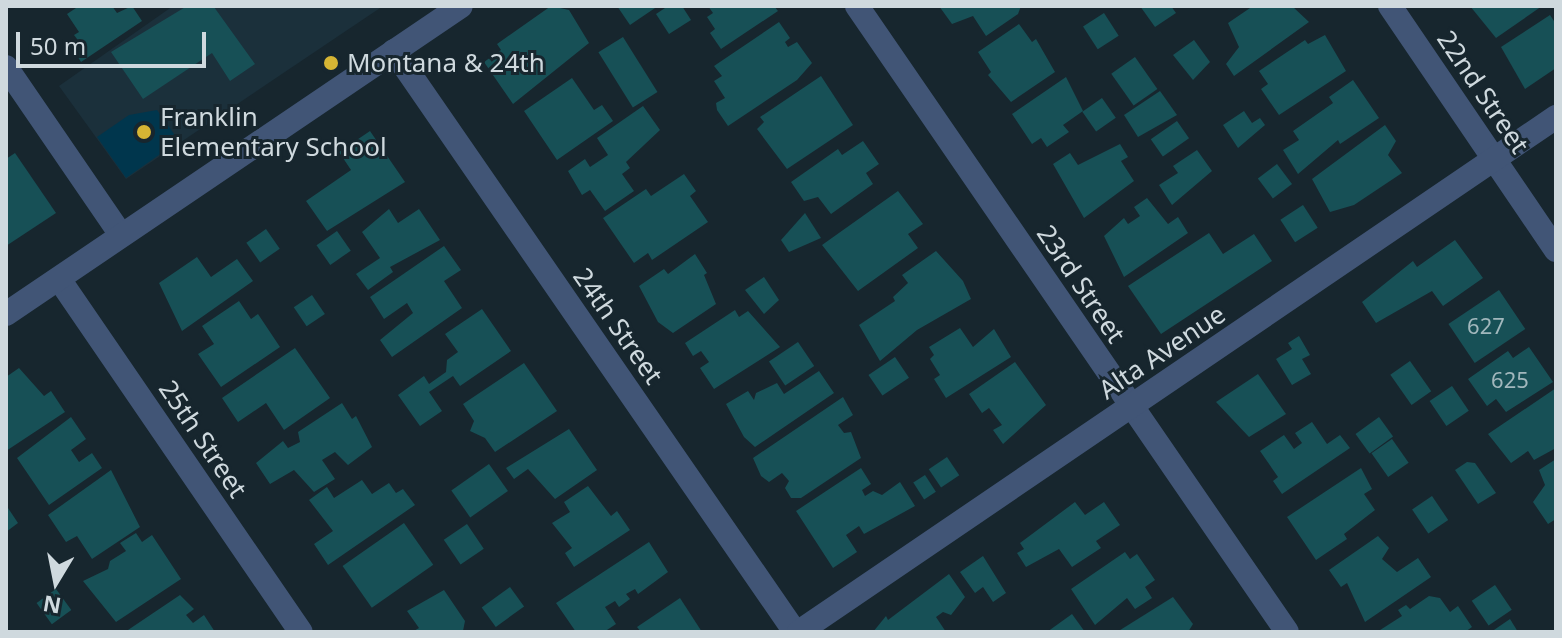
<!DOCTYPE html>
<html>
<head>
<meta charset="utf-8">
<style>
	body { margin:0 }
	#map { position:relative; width:1562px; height:638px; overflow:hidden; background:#17262e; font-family:"Noto Sans",sans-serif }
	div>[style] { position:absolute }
	.built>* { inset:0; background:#1b303b }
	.green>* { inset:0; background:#00364d }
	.building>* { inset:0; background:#175056; transform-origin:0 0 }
	.minor>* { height:24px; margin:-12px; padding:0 12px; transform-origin:12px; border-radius:12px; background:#415576 }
	.dots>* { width:22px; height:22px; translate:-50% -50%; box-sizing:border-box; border:4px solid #17262e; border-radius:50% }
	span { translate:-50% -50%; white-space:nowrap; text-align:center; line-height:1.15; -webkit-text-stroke:6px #17262e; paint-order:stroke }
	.number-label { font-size:22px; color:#a1b7bc }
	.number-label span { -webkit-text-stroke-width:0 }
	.poi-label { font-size:26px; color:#cfd9de }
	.left { translate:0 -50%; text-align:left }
	.street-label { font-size:26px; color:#cfd9de }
	.frame { position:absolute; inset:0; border:8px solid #cfd9de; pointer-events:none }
	.north { position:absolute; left:16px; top:542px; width:80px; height:80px; -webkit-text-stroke:6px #17262e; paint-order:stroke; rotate:190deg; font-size:22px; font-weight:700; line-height:32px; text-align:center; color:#cfd9de }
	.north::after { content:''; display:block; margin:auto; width:28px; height:36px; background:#cfd9de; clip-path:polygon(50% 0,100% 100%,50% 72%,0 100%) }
	.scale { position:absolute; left:16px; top:32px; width:190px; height:36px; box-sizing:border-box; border:4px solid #cfd9de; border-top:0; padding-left:10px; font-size:24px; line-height:28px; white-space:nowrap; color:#cfd9de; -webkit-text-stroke:6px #17262e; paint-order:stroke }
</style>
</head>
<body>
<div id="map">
	<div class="built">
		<div style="clip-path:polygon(173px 6px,383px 6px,126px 179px,59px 86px)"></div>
	</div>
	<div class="green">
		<div style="clip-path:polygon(157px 110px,179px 141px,126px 178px,97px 137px,129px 115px)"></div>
	</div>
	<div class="building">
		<div style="clip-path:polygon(79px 6px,112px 6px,117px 13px,132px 6px,142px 21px,81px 62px,72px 48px,80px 43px,74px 35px,79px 32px,67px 14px)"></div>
		<div style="clip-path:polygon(187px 6px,214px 7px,255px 64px,230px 81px,212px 53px,143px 99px,111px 52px)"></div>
		<div style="clip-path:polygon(551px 6px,569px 10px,589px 43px,513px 104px,484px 62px,501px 50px,497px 44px)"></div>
		<div style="clip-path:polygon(617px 6px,658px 6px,630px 25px)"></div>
		<div style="clip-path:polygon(668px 6px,682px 6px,691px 20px,669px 34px,656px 14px)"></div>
		<div style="clip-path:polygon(708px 6px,774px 6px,778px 11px,721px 49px,710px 33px,715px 29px,707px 17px,713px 13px)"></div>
		<div style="clip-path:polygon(939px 6px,1021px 6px,1018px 14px,986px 36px,973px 16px,952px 24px)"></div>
		<div style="clip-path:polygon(1140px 6px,1171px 6px,1176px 13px,1155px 27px)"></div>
		<div style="clip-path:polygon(1253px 6px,1292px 6px,1309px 22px,1234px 76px,1226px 64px,1239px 47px,1228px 23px)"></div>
		<div style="clip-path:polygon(1470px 6px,1542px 6px,1496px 38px)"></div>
		<div style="left:1104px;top:13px;width:27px;height:25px;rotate:57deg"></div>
		<div style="clip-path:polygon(1550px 15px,1556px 24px,1556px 68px,1525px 89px,1501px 47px)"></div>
		<div style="clip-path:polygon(779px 22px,790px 38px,785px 42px,788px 47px,797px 42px,812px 63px,797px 80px,728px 126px,717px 110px,716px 103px,725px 98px,714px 81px,722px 76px,714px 66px)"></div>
		<div style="clip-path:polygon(1019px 24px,1032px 42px,1036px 39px,1055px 72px,1011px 102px,988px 75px,991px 72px,978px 52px)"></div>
		<div style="clip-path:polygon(1325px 35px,1346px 71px,1279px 115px,1261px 89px,1268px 84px,1259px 71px,1305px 40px,1308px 44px)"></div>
		<div style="left:623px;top:37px;width:65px;height:29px;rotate:58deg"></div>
		<div style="clip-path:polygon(1194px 40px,1210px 62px,1193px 80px,1173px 55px)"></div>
		<div style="left:1135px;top:57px;width:39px;height:29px;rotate:55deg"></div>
		<div style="clip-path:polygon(821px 76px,853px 125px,787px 169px,757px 129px,764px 122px,760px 117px)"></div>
		<div style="clip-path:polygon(1066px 77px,1083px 111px,1063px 125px,1069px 132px,1047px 147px,1041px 138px,1032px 144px,1012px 114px)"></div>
		<div style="clip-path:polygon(572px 78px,594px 110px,602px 105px,613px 121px,557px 160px,524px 111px)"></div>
		<div style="clip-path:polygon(1353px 80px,1379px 118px,1340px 144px,1338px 140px,1298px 174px,1283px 150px,1299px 140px,1293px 131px,1333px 103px,1329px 97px)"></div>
		<div style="clip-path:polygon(1160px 91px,1177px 115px,1138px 137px,1124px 115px)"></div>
		<div style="left:1102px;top:98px;width:24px;height:24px;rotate:55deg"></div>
		<div style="clip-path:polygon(643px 106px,660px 130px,626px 162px,630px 168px,622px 174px,634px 191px,605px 211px,590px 190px,582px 195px,568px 171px,585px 159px,590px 167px,608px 155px,597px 138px)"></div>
		<div style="clip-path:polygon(1244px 111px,1252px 123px,1260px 118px,1265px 125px,1238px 148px,1223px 125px)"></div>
		<div style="left:1177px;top:121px;width:21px;height:32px;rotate:55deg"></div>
		<div style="clip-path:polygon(1385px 125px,1396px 141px,1388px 155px,1402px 173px,1354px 205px,1330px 212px,1312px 179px)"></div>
		<div style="clip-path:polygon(370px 131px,405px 182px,327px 231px,306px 201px,351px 170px,339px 152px)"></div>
		<div style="clip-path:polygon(863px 141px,879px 164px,866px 173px,873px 184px,831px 214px,818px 197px,804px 201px,791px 182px,838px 149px,842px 155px)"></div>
		<div style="clip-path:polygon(1120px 144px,1128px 157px,1121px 161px,1134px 181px,1084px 218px,1053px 164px,1070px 153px,1078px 165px)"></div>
		<div style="clip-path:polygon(1197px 150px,1212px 171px,1172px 205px,1159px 185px,1178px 173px,1173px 166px)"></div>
		<div style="clip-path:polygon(15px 153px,56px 213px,6px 246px,6px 159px)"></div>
		<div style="left:1277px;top:164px;width:25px;height:24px;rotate:53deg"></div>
		<div style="clip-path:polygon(684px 174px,696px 191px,690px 196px,708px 222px,652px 260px,648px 253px,634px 263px,603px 218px,646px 189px,651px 196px)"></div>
		<div style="clip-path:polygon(898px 191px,923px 224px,908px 234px,918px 248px,858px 291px,822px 245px)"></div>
		<div style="clip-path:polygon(1147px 198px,1168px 224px,1178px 217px,1188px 233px,1124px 277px,1104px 236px,1124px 218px,1128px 224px,1140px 216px,1134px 207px)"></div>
		<div style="left:1303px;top:205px;width:27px;height:27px;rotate:57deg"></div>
		<div style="clip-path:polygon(389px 209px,398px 223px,419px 209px,440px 240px,390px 267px,393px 272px,368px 290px,356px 274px,380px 258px,362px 232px)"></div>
		<div style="clip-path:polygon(805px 213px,821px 238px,789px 252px,781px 240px)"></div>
		<div style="left:266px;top:229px;width:24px;height:24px;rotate:55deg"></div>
		<div style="left:337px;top:231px;width:24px;height:25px;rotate:55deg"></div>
		<div style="clip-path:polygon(1209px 233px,1223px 254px,1254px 234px,1272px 261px,1161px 334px,1128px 286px)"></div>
		<div style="clip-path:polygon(1455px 240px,1483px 278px,1443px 306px,1432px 291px,1376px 323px,1362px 302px,1413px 261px,1417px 267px)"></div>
		<div style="clip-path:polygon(444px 246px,461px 270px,444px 281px,462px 308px,392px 357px,380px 340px,413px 313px,407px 303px,384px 319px,370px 297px)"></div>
		<div style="clip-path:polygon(936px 251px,963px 281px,971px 299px,917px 330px,880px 361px,859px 325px,895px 301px,893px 297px,908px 283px,902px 275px)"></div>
		<div style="clip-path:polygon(695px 254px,707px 273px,704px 275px,716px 304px,673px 333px,658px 322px,639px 286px,664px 269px,668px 274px)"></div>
		<div style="clip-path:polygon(197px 257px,211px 277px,237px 259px,253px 281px,182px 331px,159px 283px)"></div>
		<div style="clip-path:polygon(764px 277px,779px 300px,764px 314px,745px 290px)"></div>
		<div style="left:1499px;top:290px;width:47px;height:61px;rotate:56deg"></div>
		<div style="left:312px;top:295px;width:23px;height:22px;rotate:56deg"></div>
		<div style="clip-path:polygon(239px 301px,251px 319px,258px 314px,280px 347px,221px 387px,198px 354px,214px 344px,202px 326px)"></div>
		<div style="clip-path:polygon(482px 309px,511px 351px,460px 386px,453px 376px,429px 392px,442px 411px,420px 426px,398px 395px,424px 376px,429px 384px,446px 372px,447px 360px,458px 352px,445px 334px)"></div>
		<div style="clip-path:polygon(735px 310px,739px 317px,748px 311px,780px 347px,714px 389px,700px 368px,709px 362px,701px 351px,693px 356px,685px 343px)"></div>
		<div style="clip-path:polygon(960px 328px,973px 347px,994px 329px,1011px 357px,946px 398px,934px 379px,940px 375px,930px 359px,934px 355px,929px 347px)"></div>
		<div style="clip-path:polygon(1299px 336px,1310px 355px,1302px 359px,1311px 374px,1292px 385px,1276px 359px,1292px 349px,1288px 343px)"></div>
		<div style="left:798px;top:342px;width:29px;height:35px;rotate:56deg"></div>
		<div style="clip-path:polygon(1529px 347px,1553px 382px,1506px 412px,1496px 399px,1487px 406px,1468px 379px,1508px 351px,1513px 358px)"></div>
		<div style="clip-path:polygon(295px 348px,330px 398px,284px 430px,266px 403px,238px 422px,222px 398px)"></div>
		<div style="left:895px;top:357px;width:25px;height:32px;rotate:56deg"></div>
		<div style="left:1410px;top:361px;width:37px;height:24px;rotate:55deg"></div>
		<div style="clip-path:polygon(1015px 362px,1046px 405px,1003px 444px,993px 430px,1002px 425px,989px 408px,982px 413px,969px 394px)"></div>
		<div style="clip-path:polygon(524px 363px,557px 411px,495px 452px,485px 438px,470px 431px,474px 421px,463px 404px)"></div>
		<div style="clip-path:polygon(19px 368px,44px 396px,51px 391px,65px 412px,6px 451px,6px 377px)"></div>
		<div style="clip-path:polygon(819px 371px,834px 393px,755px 447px,744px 437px,726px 404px,748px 391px,754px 400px,756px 393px,777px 383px,784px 394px)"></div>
		<div style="clip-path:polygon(1258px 374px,1286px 414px,1249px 437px,1216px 402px)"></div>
		<div style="left:1452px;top:386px;width:30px;height:27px;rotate:56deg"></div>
		<div style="clip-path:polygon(1556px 388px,1556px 448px,1534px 460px,1528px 451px,1511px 463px,1488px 434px)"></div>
		<div style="clip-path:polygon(843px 397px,853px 415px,838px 425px,844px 433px,851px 432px,861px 458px,801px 498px,791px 498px,785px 488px,789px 481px,782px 473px,769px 482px,761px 476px,753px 458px)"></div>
		<div style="clip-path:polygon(342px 403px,352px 419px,356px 416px,372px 447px,348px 465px,335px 452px,322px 460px,335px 479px,314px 492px,294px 470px,270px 484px,256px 463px,283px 441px,288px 448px,300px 442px,298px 432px)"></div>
		<div style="clip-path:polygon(71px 417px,86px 439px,71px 450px,79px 462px,92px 453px,102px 468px,49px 505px,17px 458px)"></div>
		<div style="left:1379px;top:417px;width:24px;height:29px;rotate:54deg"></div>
		<div style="clip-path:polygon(1312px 422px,1327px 444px,1340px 435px,1350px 448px,1282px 494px,1273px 481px,1278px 477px,1260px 451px,1284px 435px,1294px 449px,1302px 443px,1295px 433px)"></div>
		<div style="clip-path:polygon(569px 429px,597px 470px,555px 499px,528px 469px,514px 479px,506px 468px)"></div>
		<div style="left:1392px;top:439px;width:29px;height:25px;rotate:55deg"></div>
		<div style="left:947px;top:457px;width:22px;height:22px;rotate:56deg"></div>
		<div style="clip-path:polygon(1556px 459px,1556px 519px,1548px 524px,1533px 502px,1545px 485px,1539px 470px)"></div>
		<div style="clip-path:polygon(1467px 462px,1475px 463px,1496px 493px,1478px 504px,1455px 470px)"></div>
		<div style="left:489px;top:464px;width:33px;height:46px;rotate:55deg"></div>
		<div style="clip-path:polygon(861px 468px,871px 484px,862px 490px,865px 496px,873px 491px,882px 495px,900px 482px,915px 506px,864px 534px,859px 526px,846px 535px,857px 552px,833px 568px,796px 511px)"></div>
		<div style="clip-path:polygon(1361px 468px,1372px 489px,1364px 494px,1375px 510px,1344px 534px,1347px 539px,1316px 560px,1287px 517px)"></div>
		<div style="clip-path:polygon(111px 470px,140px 527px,92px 559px,77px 536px,66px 542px,48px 515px)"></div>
		<div style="left:925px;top:475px;width:20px;height:14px;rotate:57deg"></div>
		<div style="clip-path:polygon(362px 480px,372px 494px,389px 483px,396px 493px,403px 489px,415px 505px,328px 565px,314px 544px,333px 531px,309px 500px,327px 487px,334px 498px)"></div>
		<div style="clip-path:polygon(588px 486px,611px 516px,617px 511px,630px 530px,574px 567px,565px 553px,572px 548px,552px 523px,570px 512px,564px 502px)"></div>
		<div style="left:1432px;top:496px;width:29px;height:24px;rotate:56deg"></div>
		<div style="clip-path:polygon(1075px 502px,1085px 515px,1104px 502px,1120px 525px,1096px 541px,1101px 548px,1072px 567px,1059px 549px,1026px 567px,1017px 553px,1024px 549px,1020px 543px)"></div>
		<div style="clip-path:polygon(6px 505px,18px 523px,6px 532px)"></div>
		<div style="left:404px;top:523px;width:51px;height:75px;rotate:55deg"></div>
		<div style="left:467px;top:524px;width:30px;height:28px;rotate:56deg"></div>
		<div style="clip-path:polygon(136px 533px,142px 542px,152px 535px,181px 579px,116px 622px,83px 581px,108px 569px,110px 561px,126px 551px,120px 543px)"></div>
		<div style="clip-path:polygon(1378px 536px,1389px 548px,1382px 559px,1397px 572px,1418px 558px,1431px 577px,1365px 622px,1347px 583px,1341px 587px,1329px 570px)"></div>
		<div style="clip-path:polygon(649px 542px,668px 572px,638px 594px,635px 589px,626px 594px,630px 599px,619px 607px,615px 601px,605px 607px,616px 624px,604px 632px,576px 632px,556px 603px)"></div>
		<div style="clip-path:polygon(1125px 552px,1130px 559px,1137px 554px,1155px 580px,1145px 587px,1152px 598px,1135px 609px,1127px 598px,1095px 625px,1071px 589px)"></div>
		<div style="clip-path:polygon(983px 556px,1006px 593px,993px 602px,983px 587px,975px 593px,960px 572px)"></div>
		<div style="clip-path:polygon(949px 574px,965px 597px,951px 615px,943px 612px,936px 617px,946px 632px,873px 632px,886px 616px,888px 620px)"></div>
		<div style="left:1495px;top:585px;width:30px;height:28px;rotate:56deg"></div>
		<div style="left:510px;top:587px;width:24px;height:35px;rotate:54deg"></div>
		<div style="left:56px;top:589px;width:26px;height:24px;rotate:54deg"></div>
		<div style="clip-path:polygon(444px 590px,465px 621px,463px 631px,412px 632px,419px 628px,407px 611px)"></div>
		<div style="clip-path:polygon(180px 595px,194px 609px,186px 615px,193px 623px,204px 615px,215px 632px,125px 632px)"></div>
		<div style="clip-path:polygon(1429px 596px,1440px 598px,1450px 612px,1458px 606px,1472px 627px,1465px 632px,1377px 632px,1402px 616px,1398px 610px,1406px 605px,1410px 609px)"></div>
		<div style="clip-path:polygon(1173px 597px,1193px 624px,1188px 632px,1117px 632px)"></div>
		<div style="clip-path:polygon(680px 598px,702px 632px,641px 632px,637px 627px)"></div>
		<div style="clip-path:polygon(1072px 614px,1085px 632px,1047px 632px)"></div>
		<div style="clip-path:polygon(1510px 619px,1518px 632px,1491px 632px)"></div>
	</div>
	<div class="minor">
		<div style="left:857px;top:6px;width:759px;rotate:55.51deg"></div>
		<div style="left:1390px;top:6px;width:295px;rotate:55.8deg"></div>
		<div style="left:394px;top:51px;width:706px;rotate:55.39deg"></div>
		<div style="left:6px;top:67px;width:204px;rotate:55.6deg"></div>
		<div style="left:59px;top:279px;width:428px;rotate:55.6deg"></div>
		<div style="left:6px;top:314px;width:549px;rotate:-34.09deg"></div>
		<div style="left:799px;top:632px;width:916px;rotate:-34.23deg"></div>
	</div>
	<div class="dots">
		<div style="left:331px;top:63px;background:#d6b534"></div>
		<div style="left:144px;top:132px;background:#d6b534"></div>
	</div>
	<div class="number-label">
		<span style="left:1486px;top:326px">627</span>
		<span style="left:1510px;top:380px">625</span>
	</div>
	<div class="poi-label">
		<span class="left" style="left:347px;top:63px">Montana &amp; 24th</span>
		<span class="left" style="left:160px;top:132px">Franklin<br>Elementary School</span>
	</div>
	<div class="street-label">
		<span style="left:1483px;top:92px;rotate:56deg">22nd Street</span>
		<span style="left:1081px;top:284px;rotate:56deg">23rd Street</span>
		<span style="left:618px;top:326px;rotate:55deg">24th Street</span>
		<span style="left:1162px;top:352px;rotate:-34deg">Alta Avenue</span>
		<span style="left:203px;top:439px;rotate:56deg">25th Street</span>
	</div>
	<div class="frame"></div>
	<div class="north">N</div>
	<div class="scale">50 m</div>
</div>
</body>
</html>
